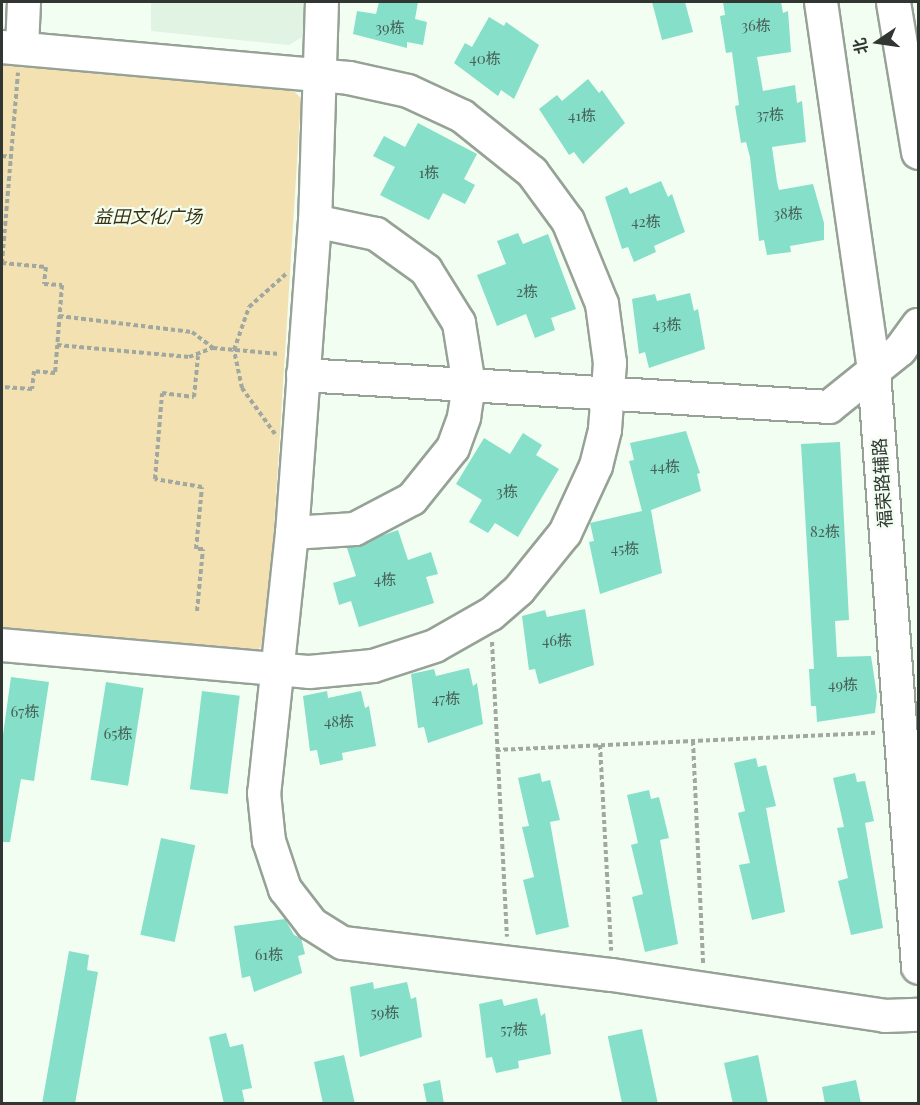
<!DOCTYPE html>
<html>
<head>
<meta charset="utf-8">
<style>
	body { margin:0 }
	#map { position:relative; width:920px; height:1105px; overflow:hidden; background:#f2fef2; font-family:"Playfair Display","Noto Sans SC",serif }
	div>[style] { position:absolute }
	.built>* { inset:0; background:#e1f3e2 }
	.green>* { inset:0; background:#f3e1b2 }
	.building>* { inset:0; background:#86dfc8; transform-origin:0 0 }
	.path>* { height:4px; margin-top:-2px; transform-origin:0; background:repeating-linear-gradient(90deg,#a0a8a0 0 4.5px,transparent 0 7.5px) }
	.roads { filter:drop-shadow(2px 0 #97a297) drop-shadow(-2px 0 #97a297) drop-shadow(0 2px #97a297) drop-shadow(0 -2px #97a297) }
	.minor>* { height:32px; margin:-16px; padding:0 16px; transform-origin:16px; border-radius:16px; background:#fff }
	.major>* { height:33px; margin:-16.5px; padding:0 16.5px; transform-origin:16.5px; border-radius:16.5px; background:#fff }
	span { translate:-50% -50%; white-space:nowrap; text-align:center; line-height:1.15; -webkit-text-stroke:4.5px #f2fef2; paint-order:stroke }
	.number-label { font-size:15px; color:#476058 }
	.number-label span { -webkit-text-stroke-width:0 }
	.park-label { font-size:18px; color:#3b3011; font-style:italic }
	.street-label { font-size:18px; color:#323632 }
	.frame { position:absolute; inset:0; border:3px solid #323632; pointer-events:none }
	.north { position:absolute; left:848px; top:12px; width:60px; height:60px; -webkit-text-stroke:4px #f2fef2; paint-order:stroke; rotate:257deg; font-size:16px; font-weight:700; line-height:24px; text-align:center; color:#323632 }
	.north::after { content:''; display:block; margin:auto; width:21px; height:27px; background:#323632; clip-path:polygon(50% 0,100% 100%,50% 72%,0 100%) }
</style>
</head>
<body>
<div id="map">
	<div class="built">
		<div style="clip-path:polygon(151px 2px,309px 2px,309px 33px,289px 45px,151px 31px)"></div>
	</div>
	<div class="green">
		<div style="clip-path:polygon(2px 54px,277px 75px,301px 98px,267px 640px,249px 659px,2px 637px)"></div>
	</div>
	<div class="building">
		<div style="clip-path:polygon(379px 2px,418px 2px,415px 19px,427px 22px,423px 45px,407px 42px,407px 48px,353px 34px,357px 11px,376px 14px)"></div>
		<div style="clip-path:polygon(652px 2px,685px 2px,693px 32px,662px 40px)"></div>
		<div style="clip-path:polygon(723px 2px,781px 2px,783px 13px,788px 11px,791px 52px,757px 57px,763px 91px,795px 85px,797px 103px,802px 101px,806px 142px,772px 147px,777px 182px,779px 190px,813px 184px,824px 223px,824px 240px,790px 246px,791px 252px,767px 255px,764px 240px,759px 241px,750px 157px,746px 142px,741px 143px,735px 106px,739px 105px,732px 52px,726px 53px,720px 16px,725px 15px)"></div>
		<div style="clip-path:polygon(489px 17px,504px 26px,506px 22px,539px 45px,514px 99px,501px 90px,498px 96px,454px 63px,465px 43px,472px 47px)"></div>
		<div style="clip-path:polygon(588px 79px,599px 93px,602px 90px,625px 123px,583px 164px,574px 152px,569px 155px,539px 109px,557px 95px,562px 101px)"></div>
		<div style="clip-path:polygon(418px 123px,477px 154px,464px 179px,475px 185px,465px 204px,443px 193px,429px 220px,380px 195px,395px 167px,373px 156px,384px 136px,405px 147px)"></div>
		<div style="clip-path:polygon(661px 181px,668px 197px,672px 194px,685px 232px,654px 246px,656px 252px,634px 262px,628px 247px,622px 249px,605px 197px,627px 187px,630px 194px)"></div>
		<div style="clip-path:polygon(518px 233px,523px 244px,548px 234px,576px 309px,551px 318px,555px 330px,535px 338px,526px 314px,497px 326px,477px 275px,506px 264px,497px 241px)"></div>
		<div style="clip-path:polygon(690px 293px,694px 311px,698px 309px,705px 349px,649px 368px,645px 352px,639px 354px,632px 299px,655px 294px,657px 301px)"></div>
		<div style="clip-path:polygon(686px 431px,700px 473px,697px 474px,701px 491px,651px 510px,662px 573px,600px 594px,589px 542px,594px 541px,590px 523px,642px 511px,629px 461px,634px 460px,630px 443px)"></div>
		<div style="clip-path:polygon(523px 433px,542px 445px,536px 455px,559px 469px,518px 537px,495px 523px,488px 533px,469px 522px,482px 500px,456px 484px,484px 438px,510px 454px)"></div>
		<div style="clip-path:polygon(840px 442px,849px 620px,835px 621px,837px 657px,871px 656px,877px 696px,875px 713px,817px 722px,816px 706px,811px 706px,809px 669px,814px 669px,801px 444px)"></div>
		<div style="clip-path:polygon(398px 530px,408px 560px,431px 552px,438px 574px,426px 577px,434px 603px,359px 627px,351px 601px,339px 605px,333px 583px,356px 576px,347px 548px)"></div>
		<div style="clip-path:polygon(585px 609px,594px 665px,539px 684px,535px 669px,529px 670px,522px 616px,545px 610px,547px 617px)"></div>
		<div style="clip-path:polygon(469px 668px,473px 686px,477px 683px,483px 724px,428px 743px,424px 727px,418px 728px,411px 674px,434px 669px,436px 676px)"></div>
		<div style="clip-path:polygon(11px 677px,49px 682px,34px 781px,21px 779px,10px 842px,2px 842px,2px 742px)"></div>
		<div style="left:106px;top:682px;width:38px;height:99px;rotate:9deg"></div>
		<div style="left:202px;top:691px;width:38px;height:99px;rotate:7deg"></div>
		<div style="clip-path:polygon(327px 691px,328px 698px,361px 691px,365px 708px,369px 706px,376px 746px,342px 753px,343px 760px,320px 765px,317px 750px,310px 751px,303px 696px)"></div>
		<div style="clip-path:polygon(756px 758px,758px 767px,766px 765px,776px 806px,766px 808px,785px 912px,752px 920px,739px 865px,750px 863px,738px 813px,745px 811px,734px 763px)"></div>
		<div style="clip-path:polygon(540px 773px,542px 782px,550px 780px,560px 820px,550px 822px,569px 927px,536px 935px,523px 880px,534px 877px,522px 827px,529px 826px,518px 778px)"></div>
		<div style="clip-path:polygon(855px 773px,857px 782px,865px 781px,874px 821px,865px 823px,883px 928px,851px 935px,838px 881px,848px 878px,837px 828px,844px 827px,833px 778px)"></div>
		<div style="clip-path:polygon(649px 790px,651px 799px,659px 797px,669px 838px,660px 840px,678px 944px,645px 952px,632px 897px,643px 894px,631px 845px,638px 843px,627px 795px)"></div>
		<div style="left:161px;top:838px;width:35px;height:99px;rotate:12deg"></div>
		<div style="clip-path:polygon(285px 919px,294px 935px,301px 938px,305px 954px,298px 956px,302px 973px,254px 992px,250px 976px,242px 978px,234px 926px)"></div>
		<div style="clip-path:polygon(69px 951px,89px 955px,87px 970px,98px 972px,75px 1104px,42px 1104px)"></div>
		<div style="clip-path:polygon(373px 982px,374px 989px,407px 982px,411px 999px,416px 997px,422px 1037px,360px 1057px,350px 987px)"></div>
		<div style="clip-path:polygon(537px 998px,541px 1016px,545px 1013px,551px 1054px,518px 1061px,519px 1068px,496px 1073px,492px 1057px,486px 1058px,479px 1004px,502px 999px,504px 1006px)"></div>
		<div style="left:642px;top:1029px;width:77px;height:35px;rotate:78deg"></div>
		<div style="clip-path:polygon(226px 1033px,230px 1047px,243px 1044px,252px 1088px,242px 1090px,245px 1104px,224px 1104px,209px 1037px)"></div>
		<div style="clip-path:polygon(344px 1055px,355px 1104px,323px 1104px,314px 1062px)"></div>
		<div style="clip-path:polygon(758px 1055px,768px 1104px,733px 1104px,724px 1063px)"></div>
		<div style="clip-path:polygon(440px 1080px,444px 1104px,427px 1104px,423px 1084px)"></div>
		<div style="clip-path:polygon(856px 1080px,861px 1104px,825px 1104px,822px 1087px)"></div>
	</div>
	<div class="path">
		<div style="left:2px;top:156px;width:10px;rotate:6deg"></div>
		<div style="left:2px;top:263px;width:44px;rotate:5.2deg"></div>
		<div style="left:46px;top:267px;width:17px;rotate:97deg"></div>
		<div style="left:44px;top:284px;width:18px;rotate:3deg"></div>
		<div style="left:62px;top:285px;width:88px;rotate:94.5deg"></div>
		<div style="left:55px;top:373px;width:21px;rotate:-175deg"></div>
		<div style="left:34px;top:371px;width:18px;rotate:96deg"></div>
		<div style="left:32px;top:389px;width:30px;rotate:-176deg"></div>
		<div style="left:2px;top:263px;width:191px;rotate:-85.2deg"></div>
		<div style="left:59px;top:316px;width:134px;rotate:6.9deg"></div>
		<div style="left:192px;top:332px;width:26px;rotate:37deg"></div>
		<div style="left:57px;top:345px;width:133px;rotate:5.2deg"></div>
		<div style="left:189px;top:357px;width:26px;rotate:-21deg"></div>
		<div style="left:213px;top:348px;width:67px;rotate:5.1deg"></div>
		<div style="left:275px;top:434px;width:57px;rotate:-125.7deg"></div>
		<div style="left:242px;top:388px;width:39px;rotate:-102deg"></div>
		<div style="left:234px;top:350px;width:46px;rotate:-70.8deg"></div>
		<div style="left:249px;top:307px;width:51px;rotate:-41.8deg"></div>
		<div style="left:197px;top:611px;width:62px;rotate:-84.5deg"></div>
		<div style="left:203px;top:549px;width:7px;rotate:180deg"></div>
		<div style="left:196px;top:549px;width:62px;rotate:-84.5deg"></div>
		<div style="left:202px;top:487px;width:48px;rotate:-170.3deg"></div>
		<div style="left:155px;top:479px;width:86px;rotate:-85.3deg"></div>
		<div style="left:162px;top:393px;width:32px;rotate:7deg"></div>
		<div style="left:194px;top:397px;width:41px;rotate:-84.4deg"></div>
		<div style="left:492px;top:642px;width:295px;rotate:87.1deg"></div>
		<div style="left:693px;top:741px;width:223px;rotate:87.4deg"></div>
		<div style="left:600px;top:745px;width:206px;rotate:86.9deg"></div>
		<div style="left:496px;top:750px;width:380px;rotate:-2.6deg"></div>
	</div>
	<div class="roads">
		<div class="minor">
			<div style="left:322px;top:2px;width:219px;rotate:91.8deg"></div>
			<div style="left:315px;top:221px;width:313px;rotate:94.2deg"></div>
			<div style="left:292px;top:533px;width:262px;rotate:96.1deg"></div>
			<div style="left:264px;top:793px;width:48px;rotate:84.1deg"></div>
			<div style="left:269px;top:841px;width:51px;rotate:71.6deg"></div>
			<div style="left:285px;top:889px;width:44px;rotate:52.4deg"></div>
			<div style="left:312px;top:924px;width:36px;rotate:32deg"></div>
			<div style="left:343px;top:943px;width:271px;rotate:6.8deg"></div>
			<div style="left:612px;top:975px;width:276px;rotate:8.5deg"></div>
			<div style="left:885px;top:1016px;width:33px;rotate:-2deg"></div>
			<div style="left:821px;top:2px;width:374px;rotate:81.8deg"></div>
			<div style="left:874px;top:372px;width:597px;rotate:85.77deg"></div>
			<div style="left:2px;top:47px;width:348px;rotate:5.1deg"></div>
			<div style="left:349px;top:78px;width:60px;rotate:12.4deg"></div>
			<div style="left:408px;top:91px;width:60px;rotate:24.8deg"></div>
			<div style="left:462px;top:116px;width:90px;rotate:38.7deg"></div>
			<div style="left:532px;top:172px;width:61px;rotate:53.7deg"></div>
			<div style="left:568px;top:221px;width:90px;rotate:67.7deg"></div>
			<div style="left:602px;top:304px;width:60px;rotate:82.3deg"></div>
			<div style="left:610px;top:363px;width:67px;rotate:94.3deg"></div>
			<div style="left:605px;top:430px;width:37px;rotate:104deg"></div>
			<div style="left:596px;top:466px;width:74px;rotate:114.8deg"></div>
			<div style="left:565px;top:533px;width:73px;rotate:128.9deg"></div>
			<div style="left:519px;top:590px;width:37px;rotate:139deg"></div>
			<div style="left:491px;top:614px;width:64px;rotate:150.3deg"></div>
			<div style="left:435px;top:646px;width:65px;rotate:162.1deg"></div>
			<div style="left:373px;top:666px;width:64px;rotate:174.6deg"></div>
			<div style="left:309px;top:672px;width:308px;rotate:-175deg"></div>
			<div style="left:22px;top:48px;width:46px;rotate:-87.5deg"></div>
			<div style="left:303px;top:375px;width:527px;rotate:3.48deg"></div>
			<div style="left:829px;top:407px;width:91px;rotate:-38.8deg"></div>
			<div style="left:900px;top:350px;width:31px;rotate:-54deg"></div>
			<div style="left:292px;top:533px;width:63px;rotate:-3.6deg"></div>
			<div style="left:355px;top:529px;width:64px;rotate:-27.8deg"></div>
			<div style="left:412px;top:499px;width:65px;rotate:-51.2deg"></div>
			<div style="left:453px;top:448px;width:33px;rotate:-70deg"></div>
			<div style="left:464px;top:417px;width:32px;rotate:-81deg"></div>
			<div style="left:469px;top:385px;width:63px;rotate:-99.2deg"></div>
			<div style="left:459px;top:323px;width:62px;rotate:-121.9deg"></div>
			<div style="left:426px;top:270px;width:62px;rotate:-144.2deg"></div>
			<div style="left:376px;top:234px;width:62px;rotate:-168deg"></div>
		</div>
		<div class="major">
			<div style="left:893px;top:2px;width:152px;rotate:80.5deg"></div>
		</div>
	</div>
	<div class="number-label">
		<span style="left:756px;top:26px">36栋</span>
		<span style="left:390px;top:28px">39栋</span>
		<span style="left:485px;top:59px">40栋</span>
		<span style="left:770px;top:115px">37栋</span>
		<span style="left:582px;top:116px">41栋</span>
		<span style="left:429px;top:173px">1栋</span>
		<span style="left:788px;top:214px">38栋</span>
		<span style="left:646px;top:222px">42栋</span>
		<span style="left:527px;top:292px">2栋</span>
		<span style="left:667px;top:325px">43栋</span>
		<span style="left:665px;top:467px">44栋</span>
		<span style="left:507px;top:492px">3栋</span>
		<span style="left:825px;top:532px">82栋</span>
		<span style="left:625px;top:549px">45栋</span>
		<span style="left:385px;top:580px">4栋</span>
		<span style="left:557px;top:641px">46栋</span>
		<span style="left:843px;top:685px">49栋</span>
		<span style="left:446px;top:699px">47栋</span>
		<span style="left:25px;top:712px">67栋</span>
		<span style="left:339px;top:722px">48栋</span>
		<span style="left:118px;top:734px">65栋</span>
		<span style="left:269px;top:955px">61栋</span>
		<span style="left:385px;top:1013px">59栋</span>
		<span style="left:514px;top:1030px">57栋</span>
	</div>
	<div class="park-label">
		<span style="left:148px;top:216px">益田文化广场</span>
	</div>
	<div class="street-label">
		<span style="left:882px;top:483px;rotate:-94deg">福荣路辅路</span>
	</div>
	<div class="frame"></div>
	<div class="north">北</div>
</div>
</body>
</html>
